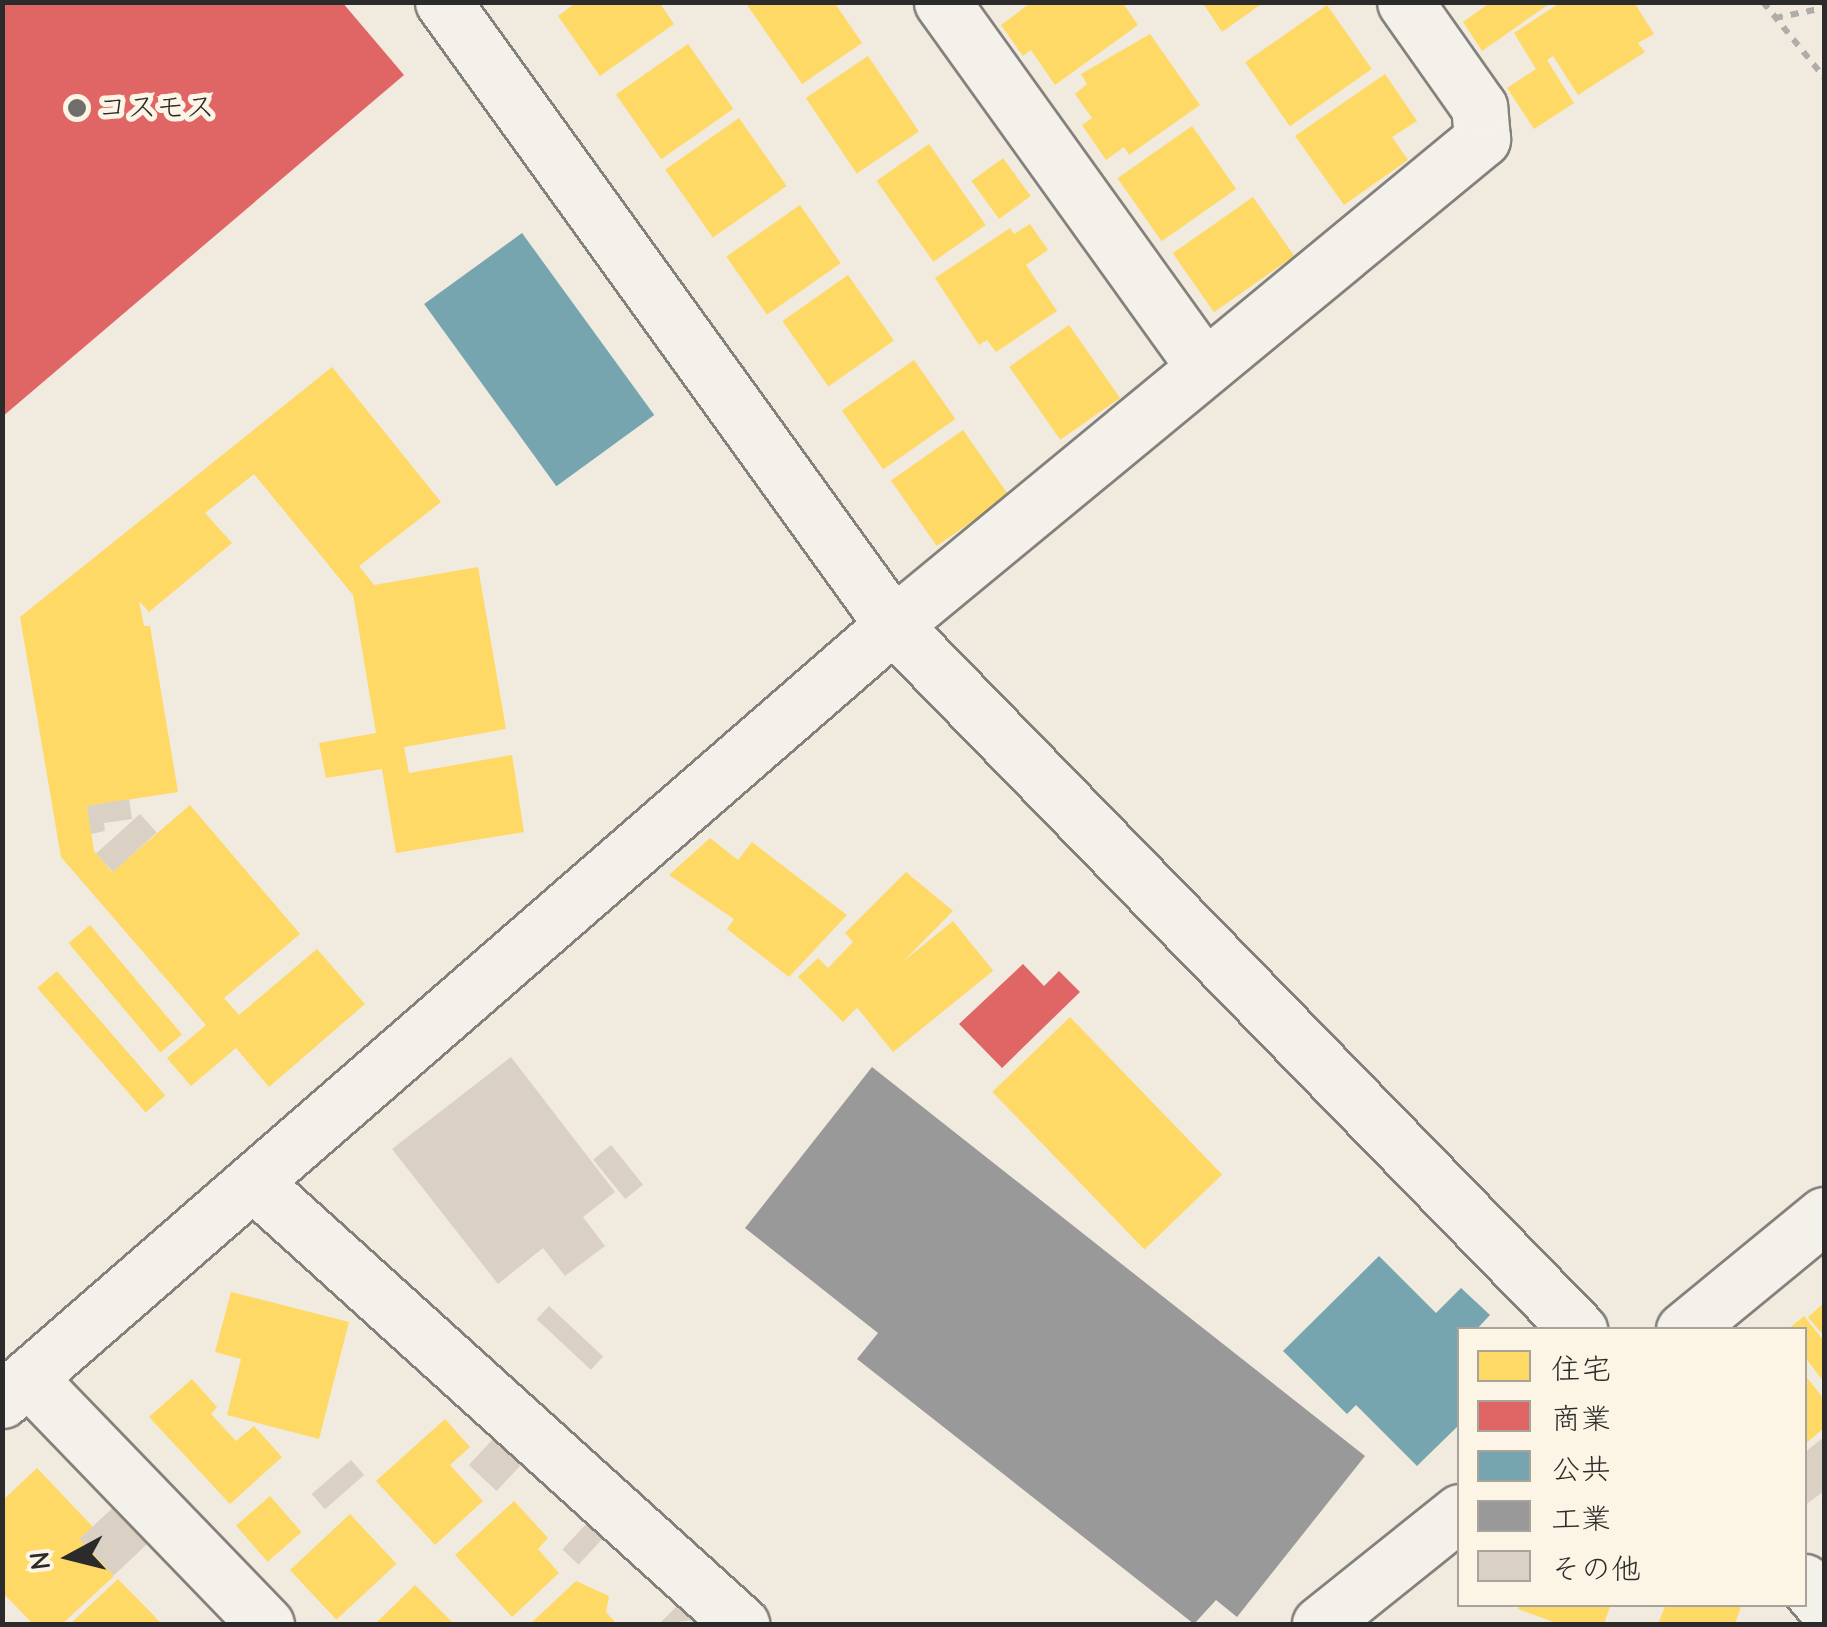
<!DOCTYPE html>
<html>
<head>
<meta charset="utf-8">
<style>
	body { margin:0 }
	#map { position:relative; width:1827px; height:1627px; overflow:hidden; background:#f1eadf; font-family:"Comic Neue","Klee One",sans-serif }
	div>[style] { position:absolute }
	.homes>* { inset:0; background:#ffd966; transform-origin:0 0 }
	.shops>* { inset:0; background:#e06666 }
	.public>* { inset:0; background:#76a5af; transform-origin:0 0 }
	.industry>* { inset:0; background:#999 }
	.building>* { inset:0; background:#dad0c4; transform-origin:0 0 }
	.path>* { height:6px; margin-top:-3px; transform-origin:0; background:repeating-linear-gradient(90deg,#b0ada9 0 8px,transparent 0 16px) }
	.roads { filter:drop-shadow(2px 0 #84817c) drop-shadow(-2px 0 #84817c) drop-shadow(0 2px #84817c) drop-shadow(0 -2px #84817c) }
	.minor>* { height:55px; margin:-27.5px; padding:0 27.5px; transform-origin:27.5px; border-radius:27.5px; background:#f4f1ea }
	.dots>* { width:28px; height:28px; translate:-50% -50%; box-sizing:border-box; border:5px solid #fcf5e5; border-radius:50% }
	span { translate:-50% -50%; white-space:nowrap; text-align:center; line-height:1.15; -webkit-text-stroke:10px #fcf5e5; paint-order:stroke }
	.poi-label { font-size:30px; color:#2b2b2b }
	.left { translate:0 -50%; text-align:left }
	.frame { position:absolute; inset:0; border:5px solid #2b2b2b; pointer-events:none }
	.legend { position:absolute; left:1457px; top:1327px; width:350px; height:280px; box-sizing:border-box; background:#fcf5e5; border:2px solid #a8a49b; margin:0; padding:12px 18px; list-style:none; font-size:30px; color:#2b2b2b }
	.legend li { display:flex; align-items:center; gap:20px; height:50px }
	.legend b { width:50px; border:2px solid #a8a49b }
	.north { position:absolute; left:20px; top:1507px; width:100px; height:100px; -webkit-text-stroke:8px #fcf5e5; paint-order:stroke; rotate:263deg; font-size:28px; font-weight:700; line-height:40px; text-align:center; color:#2b2b2b }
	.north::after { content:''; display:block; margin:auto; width:35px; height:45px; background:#2b2b2b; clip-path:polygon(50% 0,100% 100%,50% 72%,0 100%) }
</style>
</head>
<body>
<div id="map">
	<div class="homes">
		<div style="clip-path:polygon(577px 2px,659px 2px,674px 24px,600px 76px,558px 16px)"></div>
		<div style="clip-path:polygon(745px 2px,834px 2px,862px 43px,802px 84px)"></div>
		<div style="clip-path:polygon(1032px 2px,1122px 2px,1138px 25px,1055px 85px,1031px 50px,1023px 56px,1001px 25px)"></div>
		<div style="clip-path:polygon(1202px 2px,1264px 2px,1222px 32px)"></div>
		<div style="clip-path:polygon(1491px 2px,1552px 2px,1482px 51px,1463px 22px)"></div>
		<div style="clip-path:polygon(1561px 2px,1634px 2px,1654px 34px,1638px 43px,1645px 52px,1578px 95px,1553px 56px,1547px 60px,1574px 103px,1534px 129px,1507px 88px,1536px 69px,1514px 33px)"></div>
		<div style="left:1327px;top:5px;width:78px;height:100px;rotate:55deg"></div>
		<div style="clip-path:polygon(1150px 34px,1200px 105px,1129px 155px,1124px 147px,1106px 160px,1082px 125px,1092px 118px,1075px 94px,1087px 84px,1081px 74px)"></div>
		<div style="left:688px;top:44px;width:79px;height:88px;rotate:55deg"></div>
		<div style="left:868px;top:56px;width:91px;height:75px;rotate:56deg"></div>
		<div style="clip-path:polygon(1385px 74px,1417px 121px,1392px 137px,1408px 160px,1344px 205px,1295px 136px)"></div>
		<div style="left:739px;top:118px;width:83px;height:90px;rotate:55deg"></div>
		<div style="left:1192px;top:126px;width:77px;height:91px;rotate:55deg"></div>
		<div style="left:929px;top:144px;width:99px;height:64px;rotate:55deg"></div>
		<div style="left:1003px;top:158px;width:47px;height:39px;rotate:54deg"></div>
		<div style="left:1253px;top:197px;width:72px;height:98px;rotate:55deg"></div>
		<div style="left:800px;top:205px;width:71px;height:90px;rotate:55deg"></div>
		<div style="clip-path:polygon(1030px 224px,1048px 250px,1026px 265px,1057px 311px,996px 352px,987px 340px,979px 345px,935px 278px,1010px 228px,1014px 234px)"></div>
		<div style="left:848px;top:275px;width:80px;height:80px;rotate:55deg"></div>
		<div style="left:1069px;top:325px;width:89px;height:73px;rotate:55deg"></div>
		<div style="left:914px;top:360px;width:72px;height:88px;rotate:55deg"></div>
		<div style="clip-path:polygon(332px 367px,441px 502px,359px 566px,374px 585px,478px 567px,506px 729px,404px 747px,409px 773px,512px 755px,524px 832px,396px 853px,382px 769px,326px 778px,319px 743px,376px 733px,353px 595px,254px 474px,205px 513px,232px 543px,149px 612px,139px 601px,144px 626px,150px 626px,178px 792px,87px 806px,94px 851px,112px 872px,190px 805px,300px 934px,224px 998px,239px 1015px,317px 949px,365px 1004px,269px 1087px,236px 1048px,191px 1086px,167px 1058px,206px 1025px,61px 857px,20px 617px)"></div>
		<div style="left:963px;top:430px;width:80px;height:88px;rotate:55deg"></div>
		<div style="clip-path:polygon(710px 838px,738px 860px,752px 842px,847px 915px,789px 977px,727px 929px,734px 919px,669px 875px)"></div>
		<div style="clip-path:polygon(906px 872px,953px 911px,843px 1022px,798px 977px,818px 958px,828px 968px,853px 942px,845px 933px)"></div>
		<div style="left:953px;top:921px;width:64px;height:129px;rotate:51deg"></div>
		<div style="left:90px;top:925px;width:143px;height:28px;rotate:50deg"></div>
		<div style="left:57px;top:971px;width:165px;height:26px;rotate:49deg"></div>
		<div style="left:1070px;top:1017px;width:219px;height:108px;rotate:46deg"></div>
		<div style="clip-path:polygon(231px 1292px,349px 1322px,319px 1439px,227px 1415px,241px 1359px,215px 1352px)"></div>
		<div style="clip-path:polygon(1824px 1303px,1824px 1336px,1808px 1317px)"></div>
		<div style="clip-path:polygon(1804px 1316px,1824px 1341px,1824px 1382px,1804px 1356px,1804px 1330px,1787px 1330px)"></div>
		<div style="clip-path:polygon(1804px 1374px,1824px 1399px,1824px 1428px,1804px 1445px)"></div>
		<div style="clip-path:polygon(192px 1379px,217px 1407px,211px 1414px,236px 1441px,254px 1426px,282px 1457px,230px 1504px,149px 1417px)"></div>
		<div style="clip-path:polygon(445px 1419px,470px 1447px,450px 1465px,483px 1501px,435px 1545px,376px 1481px)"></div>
		<div style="clip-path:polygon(37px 1468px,93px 1527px,80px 1539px,114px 1576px,62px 1624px,33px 1624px,2px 1592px,2px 1501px)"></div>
		<div style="left:270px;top:1496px;width:48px;height:45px;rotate:49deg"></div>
		<div style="clip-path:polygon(514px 1501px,548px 1538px,538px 1549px,559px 1573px,512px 1617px,455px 1555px)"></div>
		<div style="left:350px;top:1514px;width:68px;height:82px;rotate:47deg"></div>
		<div style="clip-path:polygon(118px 1579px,162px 1624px,70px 1624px)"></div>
		<div style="clip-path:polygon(576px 1581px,609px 1596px,606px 1612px,617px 1624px,530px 1624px)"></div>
		<div style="clip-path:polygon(415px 1585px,454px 1624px,375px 1624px)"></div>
		<div style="clip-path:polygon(1520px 1604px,1611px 1604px,1604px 1624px,1559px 1624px,1518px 1609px)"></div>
		<div style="clip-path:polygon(1666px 1604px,1742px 1604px,1735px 1624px,1658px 1624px)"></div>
	</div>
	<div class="shops">
		<div style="clip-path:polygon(2px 2px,342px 2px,404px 75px,2px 417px)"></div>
		<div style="clip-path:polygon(1023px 964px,1044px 986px,1059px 971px,1080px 992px,1002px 1068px,959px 1024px)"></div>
	</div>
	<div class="public">
		<div style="left:522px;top:233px;width:225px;height:121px;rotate:54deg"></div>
		<div style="clip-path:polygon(1379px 1256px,1436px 1313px,1461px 1288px,1490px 1315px,1476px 1330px,1460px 1330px,1460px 1424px,1417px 1466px,1356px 1405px,1347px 1414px,1283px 1351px)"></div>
	</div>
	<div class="industry">
		<div style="clip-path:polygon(872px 1067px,1365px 1456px,1237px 1617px,1216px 1600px,1194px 1624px,857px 1359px,878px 1333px,745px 1228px)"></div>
	</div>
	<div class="building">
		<div style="clip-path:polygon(129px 799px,132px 819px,104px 823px,105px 831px,91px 834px,87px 806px)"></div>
		<div style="left:140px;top:814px;width:25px;height:59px;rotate:48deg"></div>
		<div style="clip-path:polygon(511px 1057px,615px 1192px,583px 1217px,605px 1246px,565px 1276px,543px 1248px,498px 1284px,392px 1149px)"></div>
		<div style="left:611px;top:1145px;width:51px;height:23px;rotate:51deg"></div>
		<div style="left:549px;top:1306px;width:74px;height:18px;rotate:43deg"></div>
		<div style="clip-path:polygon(1824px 1437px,1824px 1491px,1804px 1506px,1804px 1453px)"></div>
		<div style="left:494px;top:1438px;width:38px;height:37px;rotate:43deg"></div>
		<div style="left:351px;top:1460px;width:20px;height:52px;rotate:49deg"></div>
		<div style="left:119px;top:1502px;width:50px;height:54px;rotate:47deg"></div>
		<div style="left:589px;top:1521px;width:22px;height:39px;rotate:43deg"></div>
		<div style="clip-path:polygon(679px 1604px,695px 1620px,659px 1624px)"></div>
	</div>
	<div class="path">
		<div style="left:1763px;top:2px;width:97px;rotate:50.9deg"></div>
		<div style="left:1775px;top:18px;width:50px;rotate:-11.5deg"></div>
	</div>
	<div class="roads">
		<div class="minor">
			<div style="left:443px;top:2px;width:769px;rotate:54.16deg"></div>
			<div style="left:893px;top:625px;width:984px;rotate:45.78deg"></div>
			<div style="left:942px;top:2px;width:449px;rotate:54.3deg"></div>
			<div style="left:255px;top:1184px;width:656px;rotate:42.16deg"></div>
			<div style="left:1684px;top:1330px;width:181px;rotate:-39.4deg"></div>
			<div style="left:29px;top:1379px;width:341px;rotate:46deg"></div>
			<div style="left:2px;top:1400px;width:1181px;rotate:-41.02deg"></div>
			<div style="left:893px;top:625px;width:764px;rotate:-39.53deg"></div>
			<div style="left:1482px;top:139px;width:32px;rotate:-95deg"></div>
			<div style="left:1479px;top:107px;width:128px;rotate:-125.2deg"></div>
			<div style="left:1804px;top:1582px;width:30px;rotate:49deg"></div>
			<div style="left:1320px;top:1624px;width:179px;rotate:-38.7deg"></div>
		</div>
	</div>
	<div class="dots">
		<div style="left:77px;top:108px;background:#706e6a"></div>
	</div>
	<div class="poi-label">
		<span class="left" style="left:97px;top:108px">コスモス</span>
	</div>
	<div class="frame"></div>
	<ul class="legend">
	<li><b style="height:28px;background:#ffd966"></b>住宅</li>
	<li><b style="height:28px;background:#e06666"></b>商業</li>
	<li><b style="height:28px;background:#76a5af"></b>公共</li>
	<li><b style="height:28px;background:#999"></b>工業</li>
	<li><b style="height:28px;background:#dad0c4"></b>その他</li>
	</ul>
	<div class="north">N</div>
</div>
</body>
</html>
